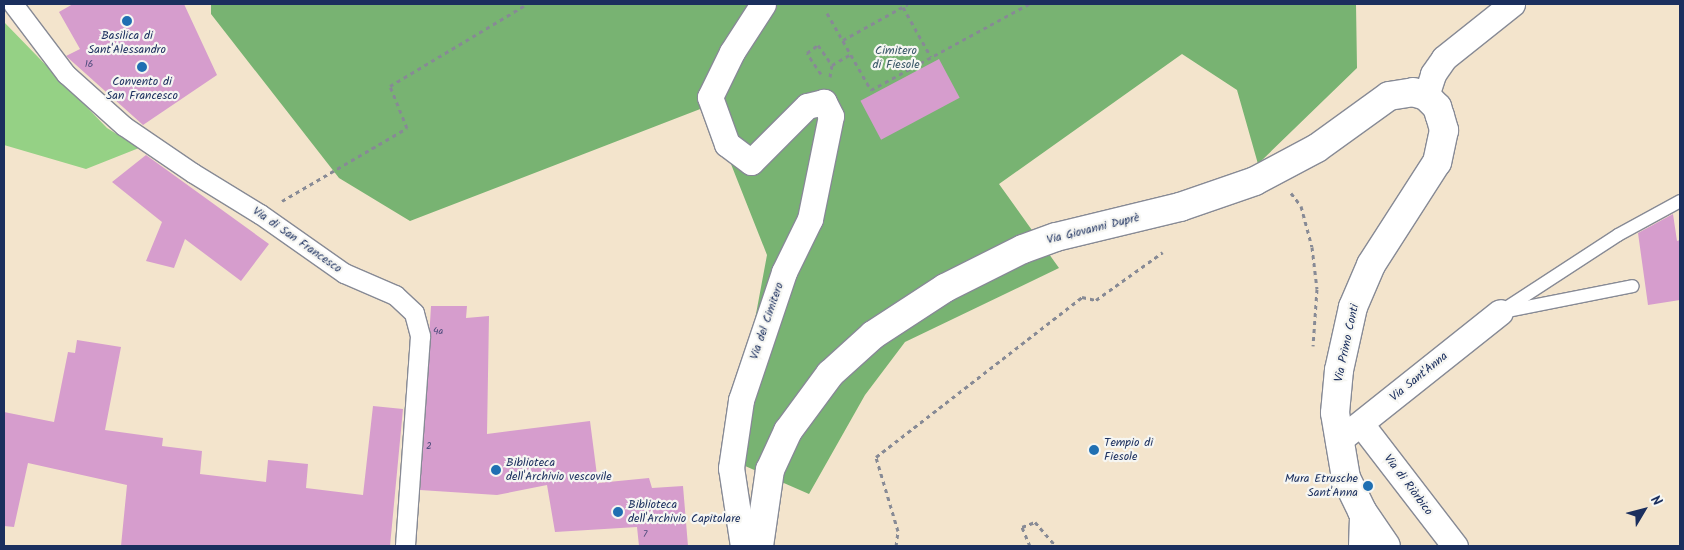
<!DOCTYPE html>
<html>
<head>
<meta charset="utf-8">
<style>
	body { margin:0 }
	#map { position:relative; width:1684px; height:550px; overflow:hidden; background:#f3e4cc; font-family:Kalam,sans-serif }
	div>[style] { position:absolute }
	.green>* { inset:0; background:#95d185 }
	.forest>* { inset:0; background:#78b372 }
	.building>* { inset:0; background:#d69dcd; transform-origin:0 0 }
	.path>* { height:3px; margin-top:-1.5px; transform-origin:0; background:repeating-linear-gradient(90deg,#878a95 0 4px,transparent 0 8px) }
	.roads { filter:drop-shadow(1px 0 #878a95) drop-shadow(-1px 0 #878a95) drop-shadow(0 1px #878a95) drop-shadow(0 -1px #878a95) }
	.service>* { height:12px; margin:-6px; padding:0 6px; transform-origin:6px; border-radius:6px; background:#fff }
	.pedestrian>* { height:19px; margin:-9.5px; padding:0 9.5px; transform-origin:9.5px; border-radius:9.5px; background:#fff }
	.minor>* { height:25px; margin:-12.5px; padding:0 12.5px; transform-origin:12.5px; border-radius:12.5px; background:#fff }
	.tertiary>* { height:28px; margin:-14px; padding:0 14px; transform-origin:14px; border-radius:14px; background:#fff }
	.dots>* { width:14px; height:14px; translate:-50% -50%; box-sizing:border-box; border:2px solid #f6f6f2; border-radius:50% }
	span { translate:-50% -50%; white-space:nowrap; text-align:center; line-height:1.15; -webkit-text-stroke:4.5px #f6f6f2; paint-order:stroke }
	.number-label { font-size:10px; color:#4a4a7a }
	.number-label span { -webkit-text-stroke-width:0 }
	.poi-label { font-size:12px; color:#1b2f5e }
	.left { translate:0 -50%; text-align:left }
	.right { translate:-100% -50%; text-align:right }
	.park-label { font-size:12px; color:#3a5868 }
	.street-label { font-size:12px; color:#1b2f5e }
	.frame { position:absolute; inset:0; border:5px solid #1b2f5e; pointer-events:none }
	.north { position:absolute; left:1619px; top:485px; width:50px; height:50px; -webkit-text-stroke:4px #f6f6f2; paint-order:stroke; rotate:53deg; font-size:14px; font-weight:700; line-height:20px; text-align:center; color:#1b2f5e }
	.north::after { content:''; display:block; margin:auto; width:18px; height:22px; background:#1b2f5e; clip-path:polygon(50% 0,100% 100%,50% 72%,0 100%) }
</style>
</head>
<body>
<div id="map">
	<div class="green">
		<div style="clip-path:polygon(4px 22px,107px 128px,139px 148px,86px 169px,4px 145px)"></div>
	</div>
	<div class="forest">
		<div style="clip-path:polygon(211px 4px,1356px 4px,1357px 68px,1258px 164px,1237px 90px,1182px 54px,999px 184px,1059px 268px,905px 342px,865px 395px,809px 494px,729px 459px,767px 255px,708px 106px,410px 221px,339px 178px,211px 14px)"></div>
	</div>
	<div class="building">
		<div style="clip-path:polygon(73px 4px,184px 4px,217px 75px,143px 125px,66px 56px,80px 49px,59px 12px)"></div>
		<div style="left:939px;top:59px;width:44px;height:89px;rotate:62deg"></div>
		<div style="clip-path:polygon(146px 155px,269px 244px,241px 281px,185px 239px,174px 268px,146px 261px,162px 222px,112px 182px)"></div>
		<div style="clip-path:polygon(1673px 214px,1677px 241px,1680px 240px,1680px 300px,1648px 305px,1638px 233px)"></div>
		<div style="clip-path:polygon(431px 306px,467px 306px,466px 318px,489px 316px,487px 434px,590px 421px,598px 483px,649px 478px,652px 488px,683px 486px,688px 546px,639px 546px,637px 527px,555px 532px,547px 485px,497px 495px,420px 490px)"></div>
		<div style="clip-path:polygon(77px 340px,121px 347px,105px 430px,163px 438px,162px 446px,202px 451px,200px 474px,266px 482px,268px 460px,308px 464px,306px 488px,363px 495px,373px 406px,403px 409px,390px 546px,121px 546px,127px 485px,28px 463px,14px 527px,4px 526px,4px 412px,54px 422px,68px 352px,75px 353px)"></div>
	</div>
	<div class="path">
		<div style="left:903px;top:7px;width:57px;rotate:60.8deg"></div>
		<div style="left:827px;top:13px;width:89px;rotate:60.3deg"></div>
		<div style="left:871px;top:90px;width:180px;rotate:-28.6deg"></div>
		<div style="left:843px;top:40px;width:74px;rotate:-29deg"></div>
		<div style="left:821px;top:74px;width:25px;rotate:-124deg"></div>
		<div style="left:807px;top:53px;width:14px;rotate:-36deg"></div>
		<div style="left:818px;top:45px;width:24px;rotate:55deg"></div>
		<div style="left:832px;top:65px;width:22px;rotate:-30deg"></div>
		<div style="left:830px;top:77px;width:12px;rotate:-81deg"></div>
		<div style="left:1291px;top:193px;width:16px;rotate:52deg"></div>
		<div style="left:1301px;top:206px;width:42px;rotate:75deg"></div>
		<div style="left:1312px;top:247px;width:42px;rotate:83.2deg"></div>
		<div style="left:1317px;top:289px;width:57px;rotate:94deg"></div>
		<div style="left:282px;top:201px;width:145px;rotate:-30.3deg"></div>
		<div style="left:407px;top:128px;width:45px;rotate:-112deg"></div>
		<div style="left:390px;top:86px;width:160px;rotate:-30.9deg"></div>
		<div style="left:896px;top:546px;width:15px;rotate:-82deg"></div>
		<div style="left:898px;top:531px;width:77px;rotate:-106.6deg"></div>
		<div style="left:876px;top:457px;width:261px;rotate:-37.8deg"></div>
		<div style="left:1082px;top:297px;width:14px;rotate:12deg"></div>
		<div style="left:1096px;top:300px;width:82px;rotate:-35.6deg"></div>
		<div style="left:1030px;top:546px;width:21px;rotate:-113deg"></div>
		<div style="left:1022px;top:527px;width:14px;rotate:-21deg"></div>
		<div style="left:1035px;top:522px;width:32px;rotate:49deg"></div>
	</div>
	<div class="roads">
		<div class="service">
			<div style="left:1507px;top:311px;width:128px;rotate:-11.2deg"></div>
			<div style="left:1500px;top:312px;width:141px;rotate:-33.1deg"></div>
			<div style="left:1618px;top:235px;width:71px;rotate:-28.7deg"></div>
		</div>
		<div class="pedestrian">
			<div style="left:13px;top:4px;width:88px;rotate:52.9deg"></div>
			<div style="left:66px;top:74px;width:78px;rotate:41.9deg"></div>
			<div style="left:124px;top:126px;width:83px;rotate:34.3deg"></div>
			<div style="left:193px;top:173px;width:79px;rotate:31.5deg"></div>
			<div style="left:260px;top:214px;width:103px;rotate:35.1deg"></div>
			<div style="left:344px;top:273px;width:56px;rotate:23.3deg"></div>
			<div style="left:395px;top:295px;width:26px;rotate:43deg"></div>
			<div style="left:414px;top:313px;width:24px;rotate:75deg"></div>
			<div style="left:420px;top:336px;width:211px;rotate:94.1deg"></div>
		</div>
		<div class="minor">
			<div style="left:1426px;top:96px;width:23px;rotate:-72deg"></div>
			<div style="left:1433px;top:74px;width:19px;rotate:-55deg"></div>
			<div style="left:1444px;top:58px;width:87px;rotate:-38.5deg"></div>
			<div style="left:1361px;top:424px;width:154px;rotate:52.4deg"></div>
			<div style="left:1338px;top:441px;width:207px;rotate:-38.5deg"></div>
			<div style="left:743px;top:546px;width:79px;rotate:-98.7deg"></div>
			<div style="left:731px;top:468px;width:69px;rotate:-81.6deg"></div>
			<div style="left:741px;top:400px;width:135px;rotate:-71.4deg"></div>
			<div style="left:784px;top:272px;width:59px;rotate:-63.9deg"></div>
			<div style="left:810px;top:219px;width:105px;rotate:-78.5deg"></div>
			<div style="left:831px;top:116px;width:16px;rotate:-117deg"></div>
			<div style="left:824px;top:102px;width:17px;rotate:167deg"></div>
			<div style="left:807px;top:106px;width:79px;rotate:135deg"></div>
			<div style="left:751px;top:162px;width:30px;rotate:-143deg"></div>
			<div style="left:727px;top:144px;width:50px;rotate:-109.9deg"></div>
			<div style="left:710px;top:97px;width:50px;rotate:-63.9deg"></div>
			<div style="left:732px;top:52px;width:57px;rotate:-57.1deg"></div>
			<div style="left:1361px;top:546px;width:35px;rotate:-88deg"></div>
		</div>
		<div class="tertiary">
			<div style="left:759px;top:546px;width:77px;rotate:-81.8deg"></div>
			<div style="left:770px;top:470px;width:43px;rotate:-65.2deg"></div>
			<div style="left:788px;top:431px;width:71px;rotate:-53.6deg"></div>
			<div style="left:830px;top:374px;width:58px;rotate:-42.2deg"></div>
			<div style="left:873px;top:335px;width:86px;rotate:-33.1deg"></div>
			<div style="left:945px;top:288px;width:87px;rotate:-26.6deg"></div>
			<div style="left:1023px;top:249px;width:35px;rotate:-20deg"></div>
			<div style="left:1056px;top:237px;width:128px;rotate:-13.6deg"></div>
			<div style="left:1180px;top:207px;width:79px;rotate:-19.1deg"></div>
			<div style="left:1255px;top:181px;width:70px;rotate:-28deg"></div>
			<div style="left:1317px;top:148px;width:89px;rotate:-35.8deg"></div>
			<div style="left:1389px;top:96px;width:24px;rotate:-9deg"></div>
			<div style="left:1413px;top:92px;width:14px;rotate:17deg"></div>
			<div style="left:1426px;top:96px;width:16px;rotate:45deg"></div>
			<div style="left:1437px;top:107px;width:9px;rotate:72deg"></div>
			<div style="left:1440px;top:116px;width:15px;rotate:74deg"></div>
			<div style="left:1444px;top:130px;width:33px;rotate:102deg"></div>
			<div style="left:1437px;top:162px;width:122px;rotate:122.7deg"></div>
			<div style="left:1371px;top:265px;width:46px;rotate:113.2deg"></div>
			<div style="left:1353px;top:307px;width:65px;rotate:102.5deg"></div>
			<div style="left:1339px;top:370px;width:43px;rotate:95.3deg"></div>
			<div style="left:1335px;top:413px;width:66px;rotate:80.4deg"></div>
			<div style="left:1346px;top:478px;width:37px;rotate:64deg"></div>
			<div style="left:1362px;top:511px;width:42px;rotate:55.6deg"></div>
		</div>
	</div>
	<div class="dots">
		<div style="left:127px;top:21px;background:#1f6fb2"></div>
		<div style="left:142px;top:67px;background:#1f6fb2"></div>
		<div style="left:1094px;top:450px;background:#1f6fb2"></div>
		<div style="left:496px;top:470px;background:#1f6fb2"></div>
		<div style="left:1368px;top:486px;background:#1f6fb2"></div>
		<div style="left:618px;top:512px;background:#1f6fb2"></div>
	</div>
	<div class="number-label">
		<span style="left:89px;top:65px">16</span>
		<span style="left:438px;top:332px">4a</span>
		<span style="left:429px;top:447px">2</span>
		<span style="left:645px;top:535px">7</span>
	</div>
	<div class="poi-label">
		<span style="left:127px;top:43px">Basilica di<br>Sant'Alessandro</span>
		<span style="left:142px;top:89px">Convento di<br>San Francesco</span>
		<span class="left" style="left:1104px;top:450px">Tempio di<br>Fiesole</span>
		<span class="left" style="left:506px;top:470px">Biblioteca<br>dell'Archivio vescovile</span>
		<span class="right" style="left:1358px;top:486px">Mura Etrusche<br>Sant'Anna</span>
		<span class="left" style="left:628px;top:512px">Biblioteca<br>dell'Archivio Capitolare</span>
	</div>
	<div class="park-label">
		<span style="left:896px;top:58px">Cimitero<br>di Fiesole</span>
	</div>
	<div class="street-label">
		<span style="left:1093px;top:229px;rotate:-14deg">Via Giovanni Duprè</span>
		<span style="left:297px;top:240px;rotate:35deg">Via di San Francesco</span>
		<span style="left:767px;top:321px;rotate:-71deg">Via del Cimitero</span>
		<span style="left:1347px;top:343px;rotate:-78deg">Via Primo Conti</span>
		<span style="left:1419px;top:377px;rotate:-39deg">Via Sant'Anna</span>
		<span style="left:1408px;top:485px;rotate:53deg">Via di Riòrbico</span>
	</div>
	<div class="frame"></div>
	<div class="north">N</div>
</div>
</body>
</html>
